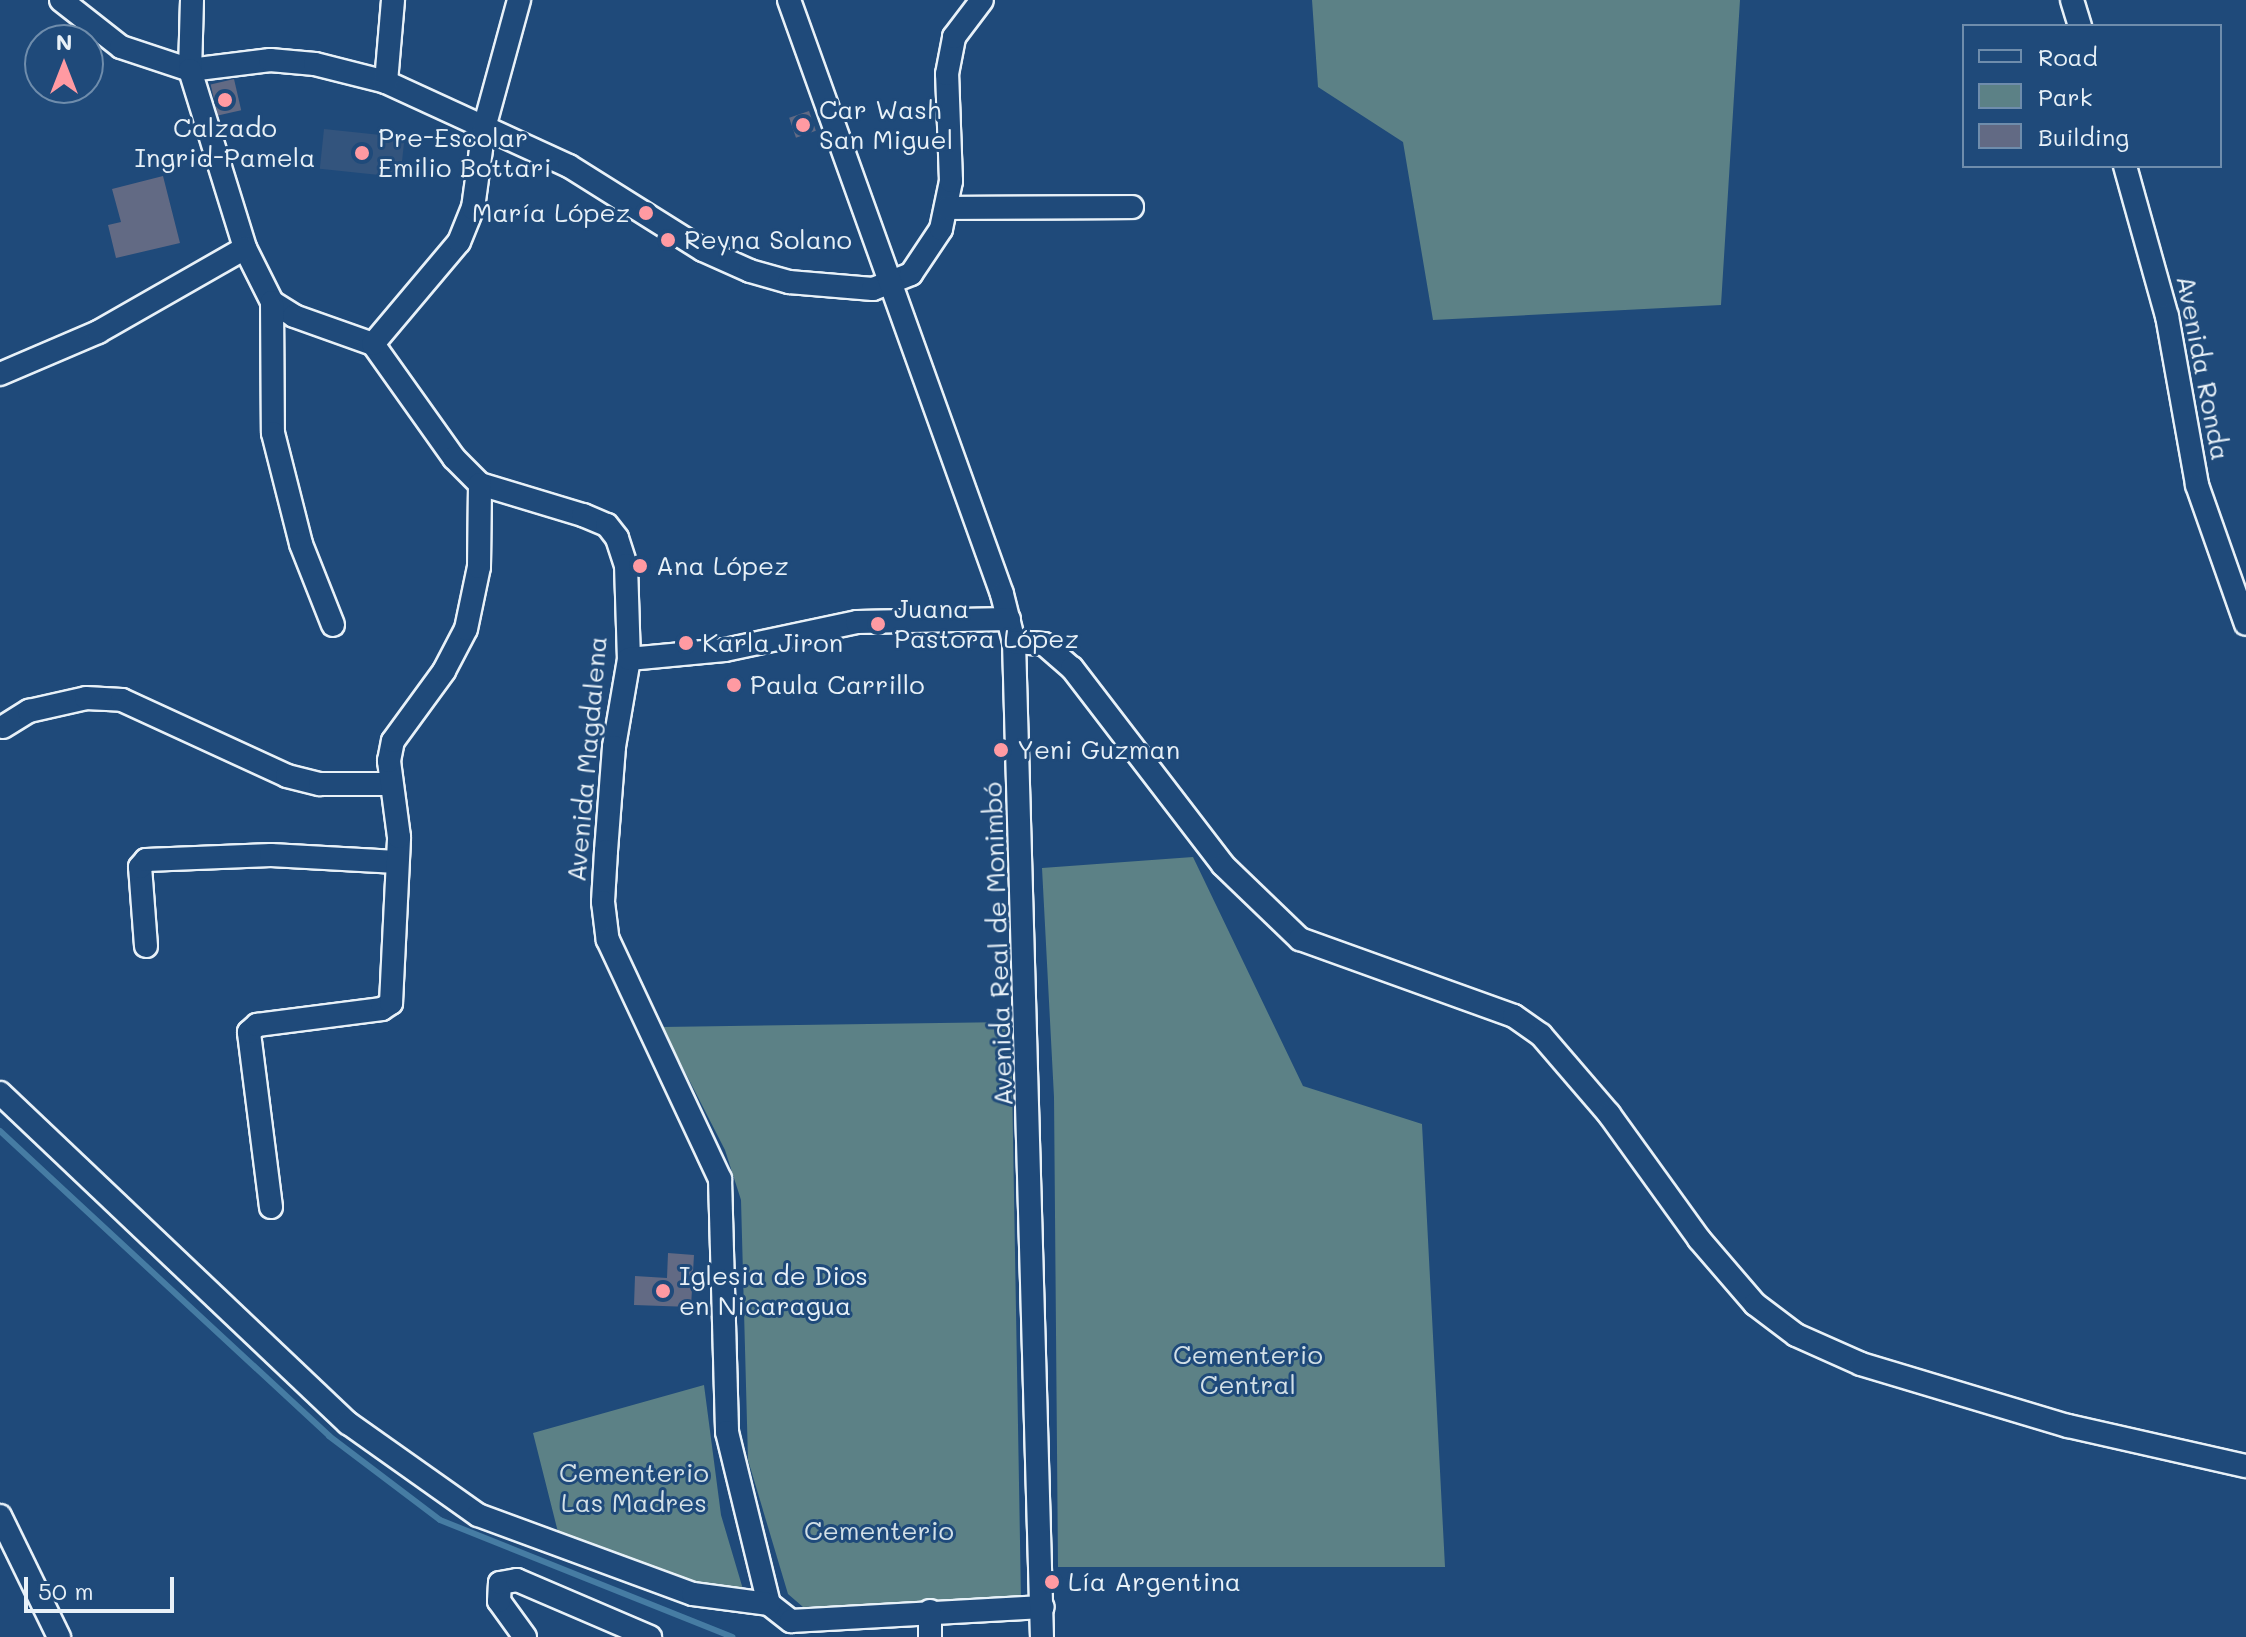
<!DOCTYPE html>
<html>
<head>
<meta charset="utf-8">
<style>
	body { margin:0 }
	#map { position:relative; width:2246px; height:1637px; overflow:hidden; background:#1f4a7a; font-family:Mali,sans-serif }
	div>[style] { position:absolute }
	.built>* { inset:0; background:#33547d; transform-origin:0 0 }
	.green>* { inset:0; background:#5c8186 }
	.stream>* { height:6px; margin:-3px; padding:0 3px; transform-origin:3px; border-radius:3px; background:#467ca3 }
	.building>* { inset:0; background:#626a84; transform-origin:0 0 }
	.roads { filter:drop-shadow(2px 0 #e8f1f8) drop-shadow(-2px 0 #e8f1f8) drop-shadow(0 2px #e8f1f8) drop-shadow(0 -2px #e8f1f8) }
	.minor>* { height:22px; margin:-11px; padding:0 11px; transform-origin:11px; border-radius:11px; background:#1f4a7a }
	.dots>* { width:22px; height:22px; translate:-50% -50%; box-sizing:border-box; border:4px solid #1f4a7a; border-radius:50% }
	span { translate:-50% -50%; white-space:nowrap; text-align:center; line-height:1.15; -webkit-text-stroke:6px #1f4a7a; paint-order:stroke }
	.poi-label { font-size:26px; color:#e8f1f8 }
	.left { translate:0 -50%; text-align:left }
	.right { translate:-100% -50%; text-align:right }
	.street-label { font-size:26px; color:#e8f1f8 }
	.park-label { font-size:26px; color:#d3e0e7 }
	.legend { position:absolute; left:1962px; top:24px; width:260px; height:144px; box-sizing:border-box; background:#1f4a7a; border:2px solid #6f8dac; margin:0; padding:10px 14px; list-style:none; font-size:24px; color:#e8f1f8 }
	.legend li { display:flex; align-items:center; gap:16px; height:40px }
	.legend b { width:40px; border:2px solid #6f8dac }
	.north { position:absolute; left:24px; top:24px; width:80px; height:80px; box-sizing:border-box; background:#1f4a7a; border:2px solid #6f8dac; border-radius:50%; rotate:0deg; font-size:22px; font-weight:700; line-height:32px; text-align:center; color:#e8f1f8 }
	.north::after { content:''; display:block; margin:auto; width:28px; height:36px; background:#ff9aa2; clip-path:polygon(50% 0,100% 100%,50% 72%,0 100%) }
	.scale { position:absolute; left:24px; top:1577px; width:150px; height:36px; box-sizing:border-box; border:4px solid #e8f1f8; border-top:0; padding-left:10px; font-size:24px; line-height:28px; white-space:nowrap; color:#e8f1f8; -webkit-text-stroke:6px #1f4a7a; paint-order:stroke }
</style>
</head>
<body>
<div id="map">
	<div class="built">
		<div style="left:324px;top:129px;width:81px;height:40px;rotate:6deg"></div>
	</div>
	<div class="green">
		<div style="clip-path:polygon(1312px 0,1740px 0,1721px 305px,1433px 320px,1403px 142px,1318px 87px)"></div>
		<div style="clip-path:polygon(1193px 857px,1303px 1086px,1422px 1124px,1445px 1567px,1058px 1567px,1054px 1097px,1042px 868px)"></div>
		<div style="clip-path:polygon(1011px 1022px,1021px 1599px,803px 1607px,788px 1594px,748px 1460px,741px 1200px,725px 1150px,662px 1027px)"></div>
		<div style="clip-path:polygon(704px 1385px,721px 1515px,745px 1596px,723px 1600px,562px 1548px,533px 1433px)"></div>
	</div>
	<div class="stream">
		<div style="left:0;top:1131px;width:449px;rotate:42.8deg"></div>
		<div style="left:329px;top:1436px;width:139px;rotate:37.1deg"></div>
		<div style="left:440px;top:1520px;width:315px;rotate:21.8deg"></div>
	</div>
	<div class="building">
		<div style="left:234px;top:79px;width:32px;height:24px;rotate:77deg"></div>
		<div style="left:809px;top:111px;width:21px;height:21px;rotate:71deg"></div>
		<div style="clip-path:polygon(163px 176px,180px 243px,116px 258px,108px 225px,121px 222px,112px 189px)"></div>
		<div style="clip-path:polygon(668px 1253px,694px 1255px,691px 1307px,634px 1305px,635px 1276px,667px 1278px)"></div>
	</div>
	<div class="roads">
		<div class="minor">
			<div style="left:61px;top:0;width:76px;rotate:38.1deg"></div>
			<div style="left:121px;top:47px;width:73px;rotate:18.4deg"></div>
			<div style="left:190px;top:70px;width:81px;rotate:-7.1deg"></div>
			<div style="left:270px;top:60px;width:45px;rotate:5.1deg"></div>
			<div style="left:315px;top:64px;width:73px;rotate:14.2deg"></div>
			<div style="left:386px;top:82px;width:201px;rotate:24.7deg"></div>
			<div style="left:569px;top:166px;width:158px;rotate:32.1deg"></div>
			<div style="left:703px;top:250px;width:51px;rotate:24.1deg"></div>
			<div style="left:750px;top:271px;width:41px;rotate:15.8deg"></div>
			<div style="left:789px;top:282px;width:84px;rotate:4.8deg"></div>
			<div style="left:873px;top:289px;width:41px;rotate:-21.5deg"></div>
			<div style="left:911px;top:274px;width:54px;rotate:-56.3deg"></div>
			<div style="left:941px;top:229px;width:49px;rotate:-78.2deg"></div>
			<div style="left:951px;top:181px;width:107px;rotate:-92.1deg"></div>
			<div style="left:947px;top:74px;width:38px;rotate:-79deg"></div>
			<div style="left:954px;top:37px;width:46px;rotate:-52.9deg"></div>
			<div style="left:192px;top:0;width:70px;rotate:91.6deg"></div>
			<div style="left:190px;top:70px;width:186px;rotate:72.8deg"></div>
			<div style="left:245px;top:248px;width:60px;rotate:63.4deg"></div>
			<div style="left:272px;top:302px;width:26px;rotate:32deg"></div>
			<div style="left:294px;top:316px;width:84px;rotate:19.5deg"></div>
			<div style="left:373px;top:344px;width:140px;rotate:54.6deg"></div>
			<div style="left:454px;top:458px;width:37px;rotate:45deg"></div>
			<div style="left:480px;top:484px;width:108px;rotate:16.8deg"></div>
			<div style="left:583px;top:515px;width:26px;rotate:23deg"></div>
			<div style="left:607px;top:525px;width:16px;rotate:52deg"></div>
			<div style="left:617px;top:538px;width:28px;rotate:72deg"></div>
			<div style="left:626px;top:565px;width:94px;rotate:88.2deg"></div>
			<div style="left:629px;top:659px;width:89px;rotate:99.7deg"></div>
			<div style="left:614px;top:747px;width:104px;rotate:94.4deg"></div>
			<div style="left:606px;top:851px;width:51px;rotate:93.4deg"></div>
			<div style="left:603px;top:902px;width:38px;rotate:83deg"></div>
			<div style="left:608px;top:940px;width:264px;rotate:64.9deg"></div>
			<div style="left:720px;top:1179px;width:253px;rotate:88.4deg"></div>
			<div style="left:727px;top:1432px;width:177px;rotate:76.3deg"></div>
			<div style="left:769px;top:1604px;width:28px;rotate:38deg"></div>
			<div style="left:791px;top:1621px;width:252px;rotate:-3.2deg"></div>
			<div style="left:789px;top:0;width:631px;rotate:70.27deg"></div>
			<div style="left:1002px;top:594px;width:49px;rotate:76deg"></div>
			<div style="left:1014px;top:642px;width:995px;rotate:88.39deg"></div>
			<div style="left:2072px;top:0;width:27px;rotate:73deg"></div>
			<div style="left:386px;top:82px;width:82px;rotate:-85.1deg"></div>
			<div style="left:2125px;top:166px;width:156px;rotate:74.4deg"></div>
			<div style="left:2167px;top:316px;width:172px;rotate:79.9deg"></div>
			<div style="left:2197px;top:485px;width:147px;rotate:70.6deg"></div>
			<div style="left:947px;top:208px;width:185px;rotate:-0.3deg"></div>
			<div style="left:272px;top:302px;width:131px;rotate:89.6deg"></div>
			<div style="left:273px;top:433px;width:114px;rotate:75.8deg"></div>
			<div style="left:301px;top:544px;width:87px;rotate:68.4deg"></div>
			<div style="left:373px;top:344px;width:133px;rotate:-49.9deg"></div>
			<div style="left:459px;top:242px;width:37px;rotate:-68deg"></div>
			<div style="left:473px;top:208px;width:81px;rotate:-82.2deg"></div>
			<div style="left:484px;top:128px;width:133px;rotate:-74.7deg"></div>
			<div style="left:0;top:374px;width:107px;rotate:-23.2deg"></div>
			<div style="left:98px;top:332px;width:169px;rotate:-29.7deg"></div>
			<div style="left:1014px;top:642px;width:30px;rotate:4deg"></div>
			<div style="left:1044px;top:644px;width:37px;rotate:41deg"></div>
			<div style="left:1072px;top:668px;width:248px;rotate:52.5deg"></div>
			<div style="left:1223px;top:865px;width:107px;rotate:43.9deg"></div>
			<div style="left:1300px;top:939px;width:227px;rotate:19.8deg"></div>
			<div style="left:1514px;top:1016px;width:33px;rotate:35deg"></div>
			<div style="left:1541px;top:1035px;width:104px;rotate:49.3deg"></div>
			<div style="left:1609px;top:1114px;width:154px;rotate:54.2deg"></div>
			<div style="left:1699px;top:1239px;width:86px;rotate:49.3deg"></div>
			<div style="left:1755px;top:1304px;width:51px;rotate:37.1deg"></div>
			<div style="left:1796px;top:1335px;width:71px;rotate:24deg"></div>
			<div style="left:1861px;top:1364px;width:216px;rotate:16.7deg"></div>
			<div style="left:2068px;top:1426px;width:182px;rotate:12.7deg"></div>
			<div style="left:629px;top:659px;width:96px;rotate:-5.4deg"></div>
			<div style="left:725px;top:650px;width:135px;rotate:-12deg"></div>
			<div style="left:857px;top:622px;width:152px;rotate:-1.1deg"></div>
			<div style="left:3px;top:727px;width:31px;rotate:-32deg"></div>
			<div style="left:29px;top:711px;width:58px;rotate:-12.8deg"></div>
			<div style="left:86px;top:698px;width:36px;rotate:3deg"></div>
			<div style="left:122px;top:700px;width:182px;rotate:24.7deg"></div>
			<div style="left:287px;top:776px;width:34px;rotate:14deg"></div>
			<div style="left:320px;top:784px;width:71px"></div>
			<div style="left:146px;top:946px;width:79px;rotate:-94.3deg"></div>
			<div style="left:140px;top:867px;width:9px;rotate:-49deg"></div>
			<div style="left:146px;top:860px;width:125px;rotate:-2.3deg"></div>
			<div style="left:271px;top:855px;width:126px;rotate:3.2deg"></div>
			<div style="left:0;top:1093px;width:480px;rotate:43.5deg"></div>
			<div style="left:348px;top:1423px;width:159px;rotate:35.3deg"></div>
			<div style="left:478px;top:1515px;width:229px;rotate:20.2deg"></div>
			<div style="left:693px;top:1594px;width:77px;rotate:7.5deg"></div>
			<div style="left:271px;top:1207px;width:176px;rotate:-97.2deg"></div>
			<div style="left:249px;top:1032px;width:11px;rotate:-41deg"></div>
			<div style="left:257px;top:1025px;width:126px;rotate:-7.3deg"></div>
			<div style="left:382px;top:1009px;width:11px;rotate:-34deg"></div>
			<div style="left:391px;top:1003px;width:166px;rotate:-87.2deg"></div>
			<div style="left:399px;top:837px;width:77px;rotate:-97.5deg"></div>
			<div style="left:389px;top:761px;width:20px;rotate:-79deg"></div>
			<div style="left:393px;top:741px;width:87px;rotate:-53.9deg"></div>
			<div style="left:444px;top:671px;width:47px;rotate:-62.4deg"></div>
			<div style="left:466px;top:629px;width:63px;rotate:-78.2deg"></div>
			<div style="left:479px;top:567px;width:83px;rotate:-89.3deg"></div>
			<div style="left:0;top:1516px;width:135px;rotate:64deg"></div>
			<div style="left:930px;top:1611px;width:26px;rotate:90deg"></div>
			<div style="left:525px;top:1637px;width:44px;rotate:-125.8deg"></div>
			<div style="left:499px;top:1601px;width:18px;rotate:-87deg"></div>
			<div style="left:500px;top:1583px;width:17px;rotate:-10deg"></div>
			<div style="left:517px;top:1580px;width:145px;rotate:23.2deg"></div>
		</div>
	</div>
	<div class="dots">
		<div style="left:225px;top:100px;background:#ff9aa2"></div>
		<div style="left:803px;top:125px;background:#ff9aa2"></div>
		<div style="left:362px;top:153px;background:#ff9aa2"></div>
		<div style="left:646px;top:213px;background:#ff9aa2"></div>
		<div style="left:668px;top:240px;background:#ff9aa2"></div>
		<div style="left:640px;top:566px;background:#ff9aa2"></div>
		<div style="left:878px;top:624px;background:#ff9aa2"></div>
		<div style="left:686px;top:643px;background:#ff9aa2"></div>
		<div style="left:734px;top:685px;background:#ff9aa2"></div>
		<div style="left:1001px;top:750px;background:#ff9aa2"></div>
		<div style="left:663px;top:1291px;background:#ff9aa2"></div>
		<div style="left:1052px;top:1582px;background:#ff9aa2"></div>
	</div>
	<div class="poi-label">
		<span class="left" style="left:819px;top:125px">Car Wash<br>San Miguel</span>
		<span style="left:225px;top:143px">Calzado<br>Ingrid-Pamela</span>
		<span class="left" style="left:378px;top:153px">Pre-Escolar<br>Emilio Bottari</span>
		<span class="right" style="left:630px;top:213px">María López</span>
		<span class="left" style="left:684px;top:240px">Reyna Solano</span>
		<span class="left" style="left:656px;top:566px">Ana López</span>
		<span class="left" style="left:894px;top:624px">Juana<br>Pastora López</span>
		<span class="left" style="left:702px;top:643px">Karla Jiron</span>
		<span class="left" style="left:750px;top:685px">Paula Carrillo</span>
		<span class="left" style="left:1017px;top:750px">Yeni Guzman</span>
		<span class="left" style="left:679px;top:1291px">Iglesia de Dios<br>en Nicaragua</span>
		<span class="left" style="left:1068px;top:1582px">Lía Argentina</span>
	</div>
	<div class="street-label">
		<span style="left:2203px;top:368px;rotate:79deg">Avenida Ronda</span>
		<span style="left:587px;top:759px;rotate:-85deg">Avenida Magdalena</span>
		<span style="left:998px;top:944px;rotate:-92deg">Avenida Real de Monimbó</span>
	</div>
	<div class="park-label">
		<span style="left:1248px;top:1370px">Cementerio<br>Central</span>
		<span style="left:634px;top:1488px">Cementerio<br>Las Madres</span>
		<span style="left:879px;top:1531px">Cementerio</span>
	</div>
	<ul class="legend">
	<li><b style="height:10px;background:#1f4a7a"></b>Road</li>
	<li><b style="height:22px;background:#5c8186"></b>Park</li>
	<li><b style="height:22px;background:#626a84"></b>Building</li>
	</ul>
	<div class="north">N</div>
	<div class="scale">50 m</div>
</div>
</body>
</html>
